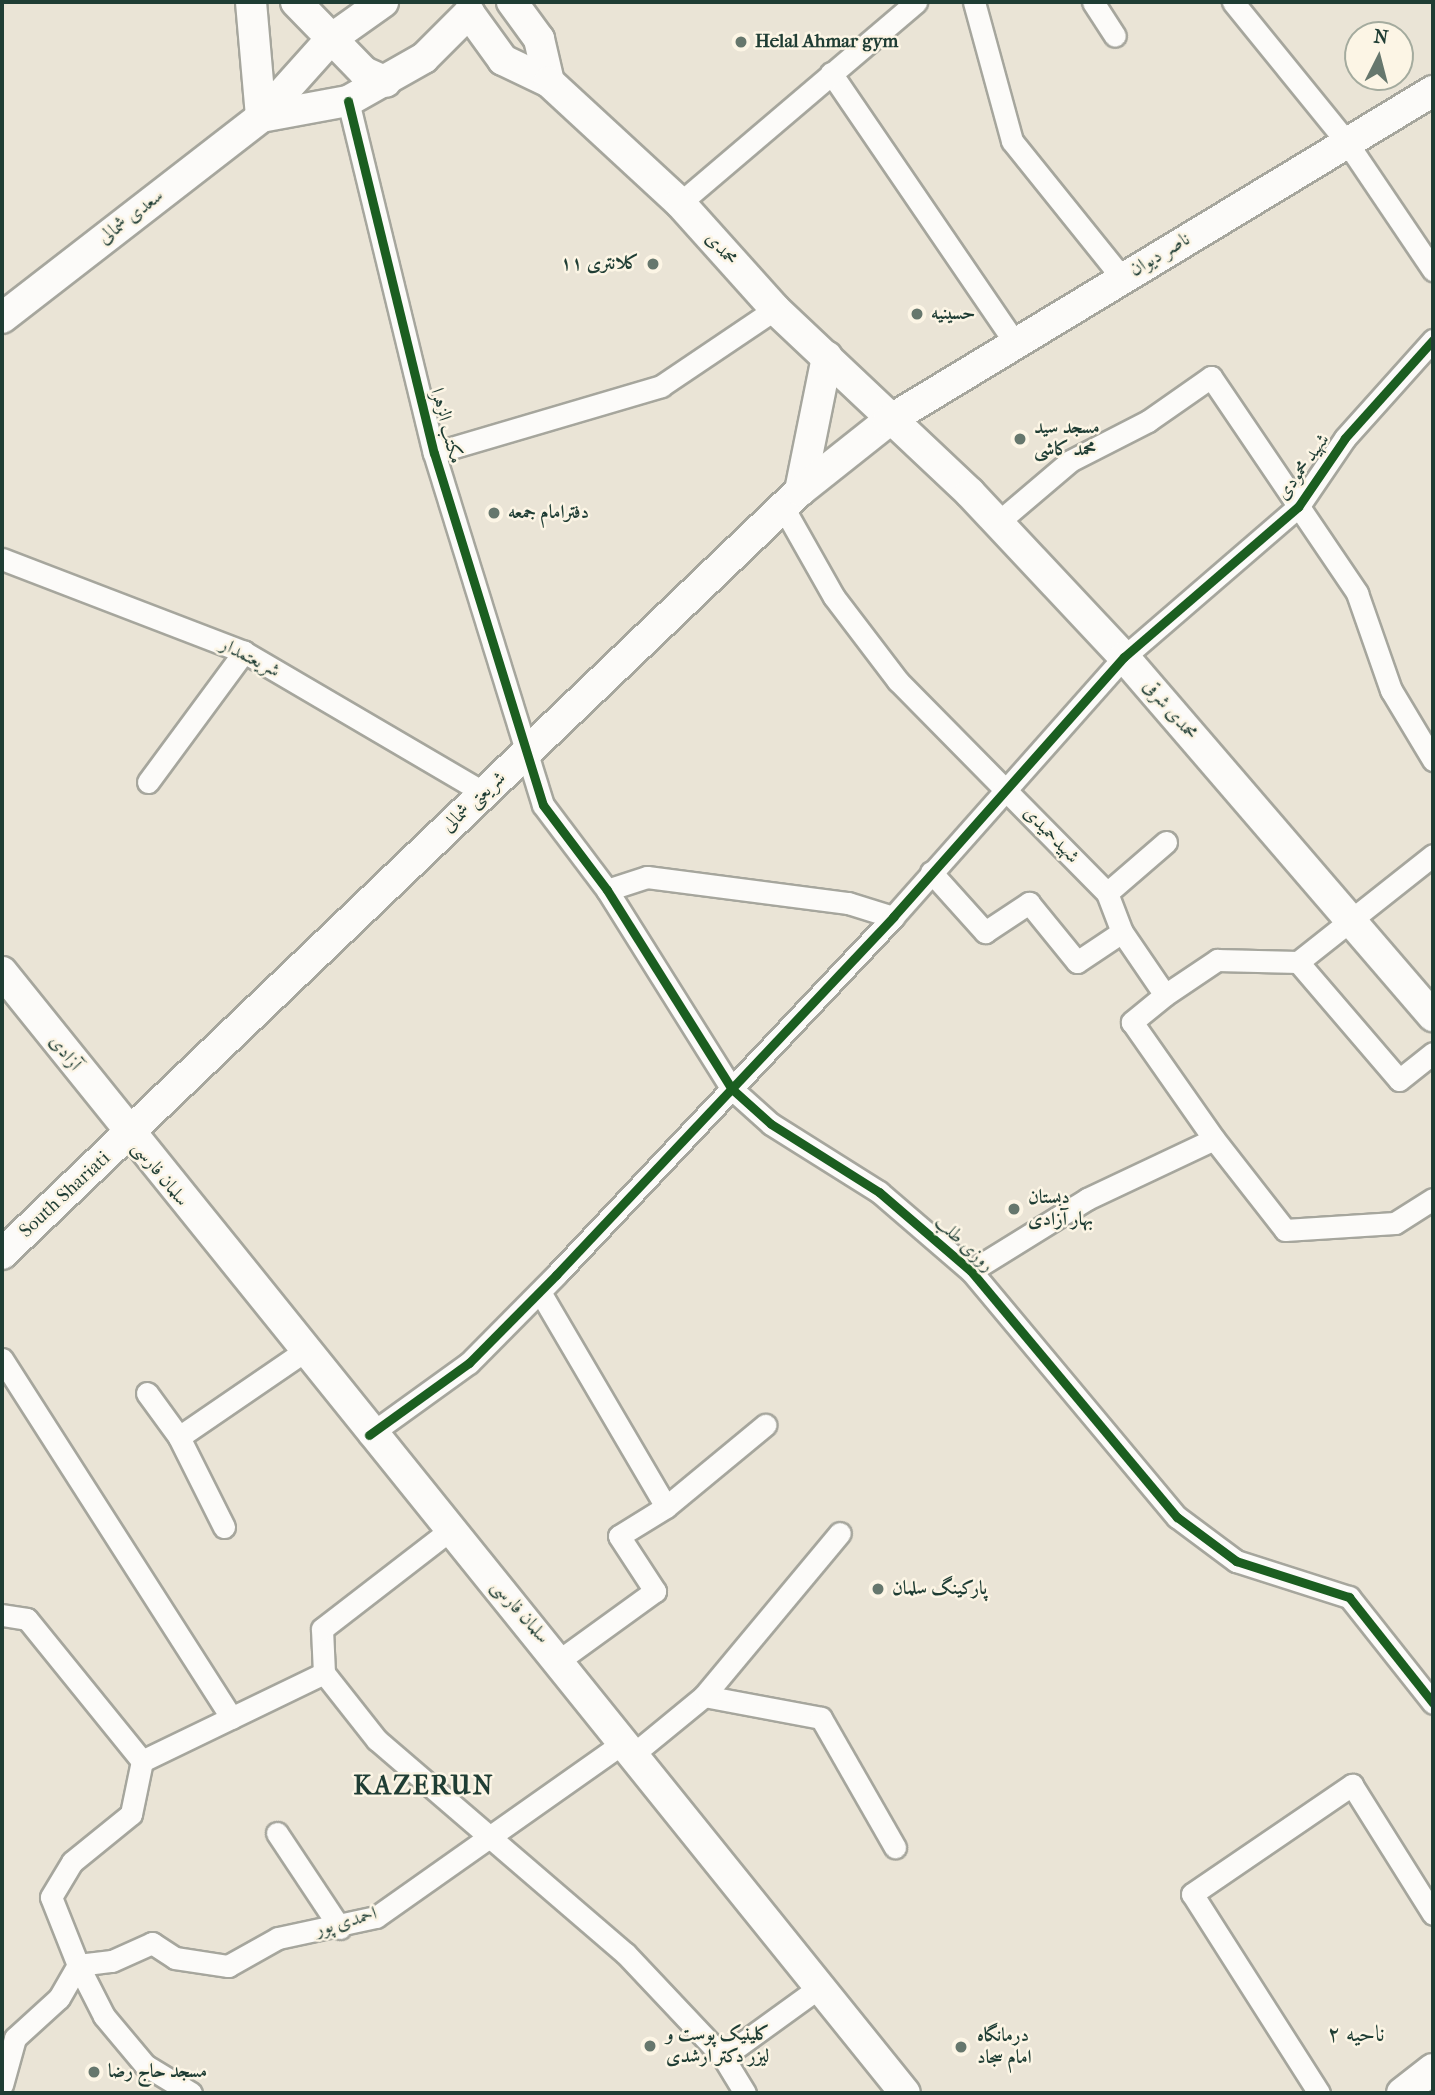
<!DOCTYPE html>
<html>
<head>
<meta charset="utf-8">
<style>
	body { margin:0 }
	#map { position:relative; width:1435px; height:2095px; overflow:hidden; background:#eae4d6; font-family:"IM FELL French Canon",Amiri,serif }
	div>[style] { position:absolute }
	.roads { filter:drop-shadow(2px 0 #a6a69d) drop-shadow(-2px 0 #a6a69d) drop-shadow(0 2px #a6a69d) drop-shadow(0 -2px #a6a69d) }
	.street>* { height:21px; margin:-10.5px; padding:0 10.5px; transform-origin:10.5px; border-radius:10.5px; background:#fcfbf9 }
	.secondary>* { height:30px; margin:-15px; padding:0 15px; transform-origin:15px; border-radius:15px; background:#fcfbf9 }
	.cycleway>* { height:9px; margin:-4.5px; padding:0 4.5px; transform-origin:4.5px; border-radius:4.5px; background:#1b5e20 }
	.dots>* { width:19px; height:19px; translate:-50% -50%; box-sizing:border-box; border:4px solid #fcf5e5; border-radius:50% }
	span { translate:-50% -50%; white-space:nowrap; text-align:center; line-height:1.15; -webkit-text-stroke:5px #fcf5e5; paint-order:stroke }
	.poi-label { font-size:19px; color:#1f3d34; font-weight:700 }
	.left { translate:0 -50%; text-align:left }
	.right { translate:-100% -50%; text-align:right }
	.street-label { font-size:19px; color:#1f3d34 }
	.quarter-label { font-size:23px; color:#1f3d34 }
	.district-label { font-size:26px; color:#1f3d34; font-weight:700; letter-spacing:2px }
	.frame { position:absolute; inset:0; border:4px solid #1f3d34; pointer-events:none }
	.north { position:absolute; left:1344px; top:21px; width:70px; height:70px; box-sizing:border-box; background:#fcf5e5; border:2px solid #a4ab9e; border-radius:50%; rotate:6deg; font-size:19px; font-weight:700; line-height:28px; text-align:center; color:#1f3d34 }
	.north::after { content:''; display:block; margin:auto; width:24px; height:32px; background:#66776d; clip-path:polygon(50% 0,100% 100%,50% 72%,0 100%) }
</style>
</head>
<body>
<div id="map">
	<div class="roads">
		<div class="street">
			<div style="left:974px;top:2px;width:144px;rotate:74.7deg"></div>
			<div style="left:1012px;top:141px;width:176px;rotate:51.2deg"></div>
			<div style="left:1093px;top:2px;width:40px;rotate:57.1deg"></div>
			<div style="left:1233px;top:2px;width:179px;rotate:50.9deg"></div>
			<div style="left:1346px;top:141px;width:156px;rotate:56deg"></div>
			<div style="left:831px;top:73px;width:327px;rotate:55.7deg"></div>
			<div style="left:348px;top:101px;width:362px;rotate:76.3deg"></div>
			<div style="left:434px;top:453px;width:368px;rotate:72.8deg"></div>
			<div style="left:543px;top:805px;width:106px;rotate:53deg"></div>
			<div style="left:607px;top:890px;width:235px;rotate:57.9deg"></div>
			<div style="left:732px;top:1089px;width:52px;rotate:41.9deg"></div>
			<div style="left:771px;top:1124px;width:128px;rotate:32.2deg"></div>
			<div style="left:879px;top:1192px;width:121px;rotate:40.7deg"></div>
			<div style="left:971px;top:1271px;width:321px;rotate:50.1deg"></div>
			<div style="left:1177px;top:1517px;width:74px;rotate:36.7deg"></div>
			<div style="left:1236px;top:1561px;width:119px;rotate:17.7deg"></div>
			<div style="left:1349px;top:1597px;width:135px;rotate:51.6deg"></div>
			<div style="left:680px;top:203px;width:310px;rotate:-40.4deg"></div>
			<div style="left:434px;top:453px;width:237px;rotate:-16.4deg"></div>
			<div style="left:661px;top:386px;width:138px;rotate:-34deg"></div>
			<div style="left:783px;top:507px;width:103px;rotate:60.5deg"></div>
			<div style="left:834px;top:597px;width:106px;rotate:52.7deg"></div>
			<div style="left:898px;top:681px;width:298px;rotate:45.4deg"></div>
			<div style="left:1107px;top:893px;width:42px;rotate:69deg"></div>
			<div style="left:1122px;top:932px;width:76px;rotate:55.7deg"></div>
			<div style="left:1165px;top:995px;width:43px;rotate:140.7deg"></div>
			<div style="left:1132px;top:1022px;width:143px;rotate:55deg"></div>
			<div style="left:996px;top:524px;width:97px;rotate:-40.4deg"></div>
			<div style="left:1070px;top:461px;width:88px;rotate:-27.1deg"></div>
			<div style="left:1148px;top:421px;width:77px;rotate:-34.9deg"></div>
			<div style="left:1211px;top:377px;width:261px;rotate:55.9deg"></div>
			<div style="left:1357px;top:593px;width:103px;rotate:70.7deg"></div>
			<div style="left:1391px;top:690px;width:82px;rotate:59deg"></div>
			<div style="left:2px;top:559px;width:259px;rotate:21deg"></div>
			<div style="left:244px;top:652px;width:277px;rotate:30.4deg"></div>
			<div style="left:148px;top:782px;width:162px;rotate:-53.6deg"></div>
			<div style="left:931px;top:872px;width:81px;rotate:48deg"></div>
			<div style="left:985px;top:932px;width:53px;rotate:-33.4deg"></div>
			<div style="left:1029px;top:903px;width:76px;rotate:50.9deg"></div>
			<div style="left:1077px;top:962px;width:54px;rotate:-33.7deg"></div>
			<div style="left:607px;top:890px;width:42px;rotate:-18deg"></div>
			<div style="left:647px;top:877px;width:203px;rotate:7.4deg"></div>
			<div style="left:848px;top:903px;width:47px;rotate:17.3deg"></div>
			<div style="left:1107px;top:893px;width:78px;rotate:-40.8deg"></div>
			<div style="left:1298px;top:962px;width:155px;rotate:49.4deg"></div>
			<div style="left:1399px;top:1080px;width:43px;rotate:-38.5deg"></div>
			<div style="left:1165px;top:995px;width:63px;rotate:-33.9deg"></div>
			<div style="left:1217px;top:960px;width:81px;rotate:1.4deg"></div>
			<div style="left:1298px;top:962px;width:172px;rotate:-38.4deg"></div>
			<div style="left:971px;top:1271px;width:137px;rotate:-31.8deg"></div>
			<div style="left:1087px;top:1199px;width:140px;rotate:-25.3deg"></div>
			<div style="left:1214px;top:1139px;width:115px;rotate:52deg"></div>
			<div style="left:1285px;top:1230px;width:110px;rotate:-3.6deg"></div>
			<div style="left:1395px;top:1223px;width:45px;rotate:-32.3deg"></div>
			<div style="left:540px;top:1292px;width:249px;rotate:59.6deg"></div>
			<div style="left:666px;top:1507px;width:55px;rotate:148.3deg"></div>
			<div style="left:619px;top:1536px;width:66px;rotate:56.8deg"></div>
			<div style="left:655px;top:1591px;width:116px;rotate:144.1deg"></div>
			<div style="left:2px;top:1359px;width:426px;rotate:57.4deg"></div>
			<div style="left:147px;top:1393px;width:54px;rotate:54deg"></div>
			<div style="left:369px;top:1435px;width:123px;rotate:-35.8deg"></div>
			<div style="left:469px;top:1363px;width:124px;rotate:-45.3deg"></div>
			<div style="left:556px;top:1275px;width:492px;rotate:-46.7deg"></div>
			<div style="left:893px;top:917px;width:348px;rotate:-48.4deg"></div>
			<div style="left:1124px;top:657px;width:230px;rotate:-40.8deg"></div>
			<div style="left:1298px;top:507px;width:83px;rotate:-55.7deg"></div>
			<div style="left:1345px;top:438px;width:132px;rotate:-48.1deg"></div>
			<div style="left:666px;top:1507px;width:129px;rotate:-39.6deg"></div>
			<div style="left:224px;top:1527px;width:101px;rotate:-116.6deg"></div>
			<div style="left:179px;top:1437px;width:150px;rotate:-34.4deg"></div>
			<div style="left:2px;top:1615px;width:25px;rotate:9deg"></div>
			<div style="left:27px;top:1619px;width:183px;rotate:51deg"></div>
			<div style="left:324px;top:1673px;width:85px;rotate:51.7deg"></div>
			<div style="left:377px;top:1740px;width:327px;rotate:40.7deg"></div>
			<div style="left:625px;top:1953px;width:143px;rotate:46.7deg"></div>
			<div style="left:704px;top:1696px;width:119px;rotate:10.6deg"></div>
			<div style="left:821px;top:1718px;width:149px;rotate:60.2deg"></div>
			<div style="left:631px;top:1756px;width:94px;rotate:-39.4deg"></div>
			<div style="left:704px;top:1696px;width:212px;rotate:-50.2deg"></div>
			<div style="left:277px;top:1833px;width:114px;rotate:56.4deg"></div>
			<div style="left:2px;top:2085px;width:49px;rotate:-74.5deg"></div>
			<div style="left:15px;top:2038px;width:59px;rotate:-42.3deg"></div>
			<div style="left:59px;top:1998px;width:38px;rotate:-60deg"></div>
			<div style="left:78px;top:1965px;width:73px;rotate:-111.7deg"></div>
			<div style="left:51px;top:1897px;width:41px;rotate:-59deg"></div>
			<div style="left:72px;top:1862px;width:76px;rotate:-39.1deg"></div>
			<div style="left:131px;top:1814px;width:54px;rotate:-78.3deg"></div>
			<div style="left:142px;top:1761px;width:202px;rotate:-25.8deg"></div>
			<div style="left:324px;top:1673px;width:44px;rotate:-92.6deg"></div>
			<div style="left:322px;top:1629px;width:160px;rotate:-37.7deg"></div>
			<div style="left:191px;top:2093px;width:54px;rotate:-148.7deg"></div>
			<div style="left:145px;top:2065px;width:64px;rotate:-129.9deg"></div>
			<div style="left:104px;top:2016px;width:57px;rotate:-117deg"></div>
			<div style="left:78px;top:1965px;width:34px;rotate:-7deg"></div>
			<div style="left:112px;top:1961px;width:44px;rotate:-24.2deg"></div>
			<div style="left:152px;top:1943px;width:27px;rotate:33deg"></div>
			<div style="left:175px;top:1958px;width:54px;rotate:8.6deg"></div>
			<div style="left:228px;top:1966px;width:57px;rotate:-29.2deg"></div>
			<div style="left:278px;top:1938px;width:100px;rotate:-12.1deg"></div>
			<div style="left:376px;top:1917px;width:300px;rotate:-35.2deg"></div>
			<div style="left:745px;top:2093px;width:42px;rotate:-121.4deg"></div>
			<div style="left:723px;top:2057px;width:116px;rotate:-35.9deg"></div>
			<div style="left:1319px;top:2093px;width:236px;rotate:-122.5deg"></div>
			<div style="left:1192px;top:1894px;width:194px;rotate:-34.3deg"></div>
			<div style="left:1352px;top:1785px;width:152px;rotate:57.9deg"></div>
		</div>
		<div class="secondary">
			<div style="left:251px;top:2px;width:115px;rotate:85deg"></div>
			<div style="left:296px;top:2px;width:98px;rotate:45.8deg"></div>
			<div style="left:364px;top:72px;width:24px;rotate:24deg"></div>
			<div style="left:512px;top:2px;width:46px;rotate:53.9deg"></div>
			<div style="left:539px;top:39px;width:44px;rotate:76.9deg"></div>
			<div style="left:261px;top:117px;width:88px;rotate:-10.4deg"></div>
			<div style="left:348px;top:101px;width:87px;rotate:-29.5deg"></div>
			<div style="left:424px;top:58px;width:64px;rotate:-45deg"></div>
			<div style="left:469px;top:13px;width:58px;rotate:54.1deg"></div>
			<div style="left:503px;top:60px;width:51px;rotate:25.6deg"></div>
			<div style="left:549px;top:82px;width:178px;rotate:42.7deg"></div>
			<div style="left:680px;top:203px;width:142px;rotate:48.1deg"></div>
			<div style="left:775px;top:309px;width:268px;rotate:43.3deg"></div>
			<div style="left:970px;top:493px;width:225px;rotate:46.8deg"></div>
			<div style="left:1124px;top:657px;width:474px;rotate:49.3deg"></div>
			<div style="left:2px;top:318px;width:328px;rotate:-37.8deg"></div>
			<div style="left:261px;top:117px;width:105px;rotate:-48.1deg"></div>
			<div style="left:331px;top:39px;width:64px;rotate:-35.4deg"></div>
			<div style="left:800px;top:491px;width:137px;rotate:-78.6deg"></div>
			<div style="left:2px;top:972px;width:1439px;rotate:51.15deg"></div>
			<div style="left:2px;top:1254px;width:1104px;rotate:-43.72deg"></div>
			<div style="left:800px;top:491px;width:112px;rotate:-38.5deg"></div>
			<div style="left:888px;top:421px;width:637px;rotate:-31.2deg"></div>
			<div style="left:1402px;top:2093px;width:39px;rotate:-38deg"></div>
		</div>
	</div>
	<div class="cycleway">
		<div style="left:348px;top:101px;width:362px;rotate:76.3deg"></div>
		<div style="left:434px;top:453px;width:368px;rotate:72.8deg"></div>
		<div style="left:543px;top:805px;width:106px;rotate:53deg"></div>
		<div style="left:607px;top:890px;width:235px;rotate:57.9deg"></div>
		<div style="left:732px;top:1089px;width:52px;rotate:41.9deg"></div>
		<div style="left:771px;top:1124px;width:128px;rotate:32.2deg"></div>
		<div style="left:879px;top:1192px;width:121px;rotate:40.7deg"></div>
		<div style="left:971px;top:1271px;width:321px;rotate:50.1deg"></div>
		<div style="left:1177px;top:1517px;width:74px;rotate:36.7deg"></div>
		<div style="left:1236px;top:1561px;width:119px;rotate:17.7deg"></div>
		<div style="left:1349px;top:1597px;width:135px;rotate:51.6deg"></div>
		<div style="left:369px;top:1435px;width:123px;rotate:-35.8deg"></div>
		<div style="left:469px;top:1363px;width:124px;rotate:-45.3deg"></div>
		<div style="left:556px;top:1275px;width:492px;rotate:-46.7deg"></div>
		<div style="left:893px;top:917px;width:348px;rotate:-48.4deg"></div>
		<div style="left:1124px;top:657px;width:230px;rotate:-40.8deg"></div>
		<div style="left:1298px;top:507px;width:83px;rotate:-55.7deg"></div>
		<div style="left:1345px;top:438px;width:132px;rotate:-48.1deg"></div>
	</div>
	<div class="dots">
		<div style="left:741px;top:42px;background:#66776d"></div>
		<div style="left:653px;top:264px;background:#66776d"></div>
		<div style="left:917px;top:314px;background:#66776d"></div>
		<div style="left:1020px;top:439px;background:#66776d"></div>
		<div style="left:494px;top:513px;background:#66776d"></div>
		<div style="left:1014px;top:1209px;background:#66776d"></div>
		<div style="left:878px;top:1589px;background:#66776d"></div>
		<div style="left:650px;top:2046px;background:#66776d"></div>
		<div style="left:961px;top:2047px;background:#66776d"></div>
		<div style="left:94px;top:2072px;background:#66776d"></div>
	</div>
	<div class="poi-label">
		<span class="left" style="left:755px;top:42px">Helal Ahmar gym</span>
		<span class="right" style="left:639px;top:264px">کلانتری ۱۱</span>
		<span class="left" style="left:931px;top:314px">حسینیه</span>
		<span class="left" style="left:1034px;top:439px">مسجد سید<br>محمد کاشی</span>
		<span class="left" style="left:508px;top:513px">دفترامام جمعه</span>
		<span class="left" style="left:1028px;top:1209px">دبستان<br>بهار آزادی</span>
		<span class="left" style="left:892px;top:1589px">پارکینگ سلمان</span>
		<span class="left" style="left:666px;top:2046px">کلینیک پوست و<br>لیزر دکتر ارشدی</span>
		<span class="left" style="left:977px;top:2047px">درمانگاه<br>امام سجاد</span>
		<span class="left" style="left:108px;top:2072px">مسجد حاج رضا</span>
	</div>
	<div class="street-label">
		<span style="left:131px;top:217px;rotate:-38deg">سعدی شمالی</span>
		<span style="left:721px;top:249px;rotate:48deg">محمدی</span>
		<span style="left:1160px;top:255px;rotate:-31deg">ناصر دیوان</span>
		<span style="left:446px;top:426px;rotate:75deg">مکتب الزهرا</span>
		<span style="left:1303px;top:467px;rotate:-54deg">شهید محمودی</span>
		<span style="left:250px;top:658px;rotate:27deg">شریعتمدار</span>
		<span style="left:1170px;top:710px;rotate:49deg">محمدی شرقی</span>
		<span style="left:474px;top:802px;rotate:-43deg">شریعتی شمالی</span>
		<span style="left:1051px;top:835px;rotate:46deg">شهیدحمیدی</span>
		<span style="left:65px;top:1053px;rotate:52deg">آزادی</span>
		<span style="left:160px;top:1174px;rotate:51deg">سلمان فارسی</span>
		<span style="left:65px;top:1195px;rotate:-43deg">South Shariati</span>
		<span style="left:964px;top:1244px;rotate:43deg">روزی طلب</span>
		<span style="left:520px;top:1612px;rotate:49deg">سلمان فارسی</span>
		<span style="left:346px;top:1922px;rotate:-16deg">احمدی پور</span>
	</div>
	<div class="quarter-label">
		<span style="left:1356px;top:2034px">ناحیه ۲</span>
	</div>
	<div class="district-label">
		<span style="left:424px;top:1786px">KAZERUN</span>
	</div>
	<div class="frame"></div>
	<div class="north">N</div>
</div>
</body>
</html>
